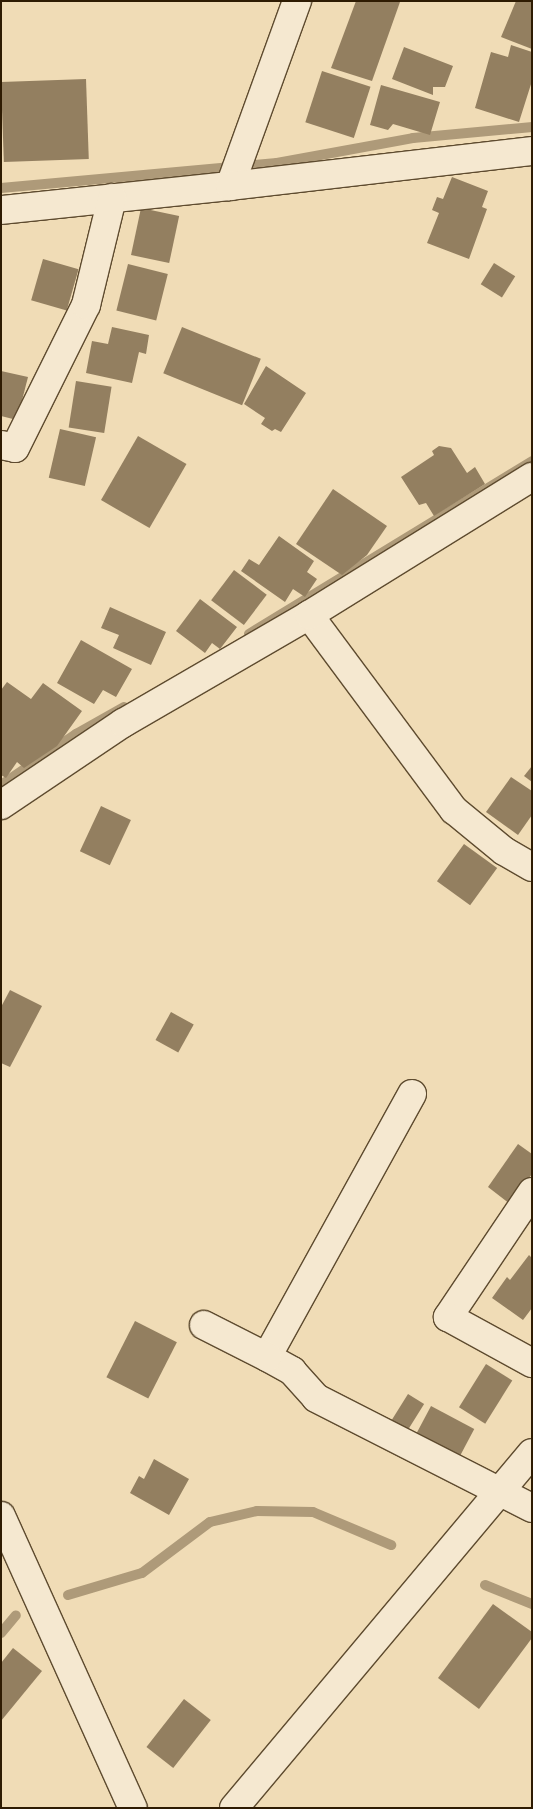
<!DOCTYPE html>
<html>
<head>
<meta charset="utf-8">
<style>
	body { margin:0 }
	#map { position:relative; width:533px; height:1809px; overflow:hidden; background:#f0dcb6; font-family:Cardo,serif }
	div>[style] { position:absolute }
	.stream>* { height:10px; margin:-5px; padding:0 5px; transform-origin:5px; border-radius:5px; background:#ae9a79 }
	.building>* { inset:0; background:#937f60; transform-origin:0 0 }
	.roads { filter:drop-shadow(1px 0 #5e4b2f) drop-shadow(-1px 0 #5e4b2f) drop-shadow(0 1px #5e4b2f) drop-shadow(0 -1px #5e4b2f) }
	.minor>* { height:28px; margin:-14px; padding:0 14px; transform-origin:14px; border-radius:14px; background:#f5e8d0 }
	.tertiary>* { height:28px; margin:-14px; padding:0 14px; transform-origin:14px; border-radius:14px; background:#f5e8d0 }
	span { translate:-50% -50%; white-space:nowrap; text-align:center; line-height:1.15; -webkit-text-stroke:5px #f5e8d0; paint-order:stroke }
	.frame { position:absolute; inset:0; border:2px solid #2e1b02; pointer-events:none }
</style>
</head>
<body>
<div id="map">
	<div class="stream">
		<div style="left:1px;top:188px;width:277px;rotate:-5.2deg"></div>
		<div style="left:277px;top:163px;width:138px;rotate:-10.4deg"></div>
		<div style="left:413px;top:138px;width:120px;rotate:-5.3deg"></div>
		<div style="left:249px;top:634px;width:332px;rotate:-31.4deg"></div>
		<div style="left:1px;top:785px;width:91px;rotate:-34.2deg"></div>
		<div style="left:76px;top:734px;width:55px;rotate:-29.4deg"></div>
		<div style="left:485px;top:1585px;width:51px;rotate:22deg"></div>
		<div style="left:68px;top:1595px;width:77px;rotate:-16.6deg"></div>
		<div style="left:142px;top:1573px;width:85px;rotate:-36.9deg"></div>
		<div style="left:210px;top:1522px;width:48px;rotate:-13.2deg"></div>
		<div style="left:257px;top:1511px;width:56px;rotate:1deg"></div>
		<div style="left:313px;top:1512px;width:85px;rotate:22.9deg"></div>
		<div style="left:1px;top:1633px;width:23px;rotate:-50deg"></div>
	</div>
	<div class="building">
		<div style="clip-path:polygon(356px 1px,400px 2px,372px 81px,331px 68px)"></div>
		<div style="clip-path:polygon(516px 1px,532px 1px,532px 49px,501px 37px)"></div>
		<div style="clip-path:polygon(511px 45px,532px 52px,532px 81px,519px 122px,475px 108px,491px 52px,508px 57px)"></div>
		<div style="clip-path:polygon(404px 47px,453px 66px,445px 87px,433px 87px,433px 95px,392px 79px)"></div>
		<div style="left:322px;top:71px;width:51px;height:54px;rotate:18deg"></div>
		<div style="left:86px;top:79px;width:80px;height:85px;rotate:88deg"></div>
		<div style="clip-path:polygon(381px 85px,440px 102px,430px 135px,393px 124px,388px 130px,370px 125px)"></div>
		<div style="clip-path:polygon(452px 177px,488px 191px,482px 207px,487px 209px,469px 259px,427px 243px,439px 213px,432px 210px,437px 197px,443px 199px)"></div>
		<div style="left:141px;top:208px;width:39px;height:48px;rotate:12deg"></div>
		<div style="left:43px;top:259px;width:37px;height:43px;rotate:16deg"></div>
		<div style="left:494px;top:263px;width:25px;height:25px;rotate:32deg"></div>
		<div style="left:128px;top:264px;width:41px;height:48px;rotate:14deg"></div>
		<div style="clip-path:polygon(112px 327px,149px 335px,146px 354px,139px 352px,132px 383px,86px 373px,92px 341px,108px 344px)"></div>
		<div style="left:182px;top:327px;width:85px;height:50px;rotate:22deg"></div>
		<div style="clip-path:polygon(266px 366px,306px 393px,281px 432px,275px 429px,272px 431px,261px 424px,265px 418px,244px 404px)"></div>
		<div style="clip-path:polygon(1px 371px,28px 377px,17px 420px,1px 416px)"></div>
		<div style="left:76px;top:381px;width:36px;height:47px;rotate:9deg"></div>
		<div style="left:60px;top:429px;width:37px;height:50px;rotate:13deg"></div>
		<div style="left:138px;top:436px;width:56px;height:74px;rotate:30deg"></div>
		<div style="clip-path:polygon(439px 446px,451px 448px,467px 473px,475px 467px,485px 484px,434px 516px,426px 503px,419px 505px,401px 477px,434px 455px,432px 451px)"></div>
		<div style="clip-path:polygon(333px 489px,387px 526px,367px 555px,342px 575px,296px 544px)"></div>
		<div style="clip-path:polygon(279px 536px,314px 561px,307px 572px,317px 579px,305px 597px,293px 589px,285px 602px,241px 571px,249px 559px,259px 565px)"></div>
		<div style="left:234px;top:570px;width:41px;height:38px;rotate:37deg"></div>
		<div style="clip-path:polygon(200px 599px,237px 627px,220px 649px,212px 643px,205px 653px,176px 631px)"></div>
		<div style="clip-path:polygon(110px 607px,166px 632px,151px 665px,113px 648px,119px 635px,101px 628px)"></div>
		<div style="clip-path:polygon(81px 640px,132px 669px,116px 697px,103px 690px,94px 704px,57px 683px)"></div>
		<div style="clip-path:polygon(7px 682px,31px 699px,43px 683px,82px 711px,57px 746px,24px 768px,17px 762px,6px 778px,1px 775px,1px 690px)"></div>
		<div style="clip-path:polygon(532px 766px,532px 782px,524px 776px)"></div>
		<div style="clip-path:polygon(511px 777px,532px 791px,532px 815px,518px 835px,486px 812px)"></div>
		<div style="left:101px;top:806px;width:33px;height:50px;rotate:25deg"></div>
		<div style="left:464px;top:844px;width:41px;height:46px;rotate:36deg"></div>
		<div style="clip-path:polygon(10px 990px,42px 1006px,10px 1067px,1px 1063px,1px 1007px)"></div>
		<div style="left:171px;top:1012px;width:26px;height:32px;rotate:29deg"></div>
		<div style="clip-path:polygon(518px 1144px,532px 1154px,532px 1174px,510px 1204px,488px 1187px)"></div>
		<div style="clip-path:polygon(529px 1255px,532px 1258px,532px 1308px,523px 1320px,492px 1298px,507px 1277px,510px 1280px)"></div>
		<div style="left:135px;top:1321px;width:47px;height:63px;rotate:27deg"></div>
		<div style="left:486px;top:1364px;width:31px;height:51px;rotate:32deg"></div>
		<div style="left:408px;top:1394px;width:19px;height:38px;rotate:32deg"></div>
		<div style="left:431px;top:1406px;width:49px;height:35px;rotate:28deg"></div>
		<div style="clip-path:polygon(154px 1459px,189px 1479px,169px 1515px,130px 1493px,139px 1476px,144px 1479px)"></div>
		<div style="clip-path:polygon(493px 1604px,532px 1632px,532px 1638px,479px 1709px,438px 1678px)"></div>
		<div style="clip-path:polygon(13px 1648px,42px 1671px,1px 1721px,1px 1663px)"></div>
		<div style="left:184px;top:1699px;width:34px;height:61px;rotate:38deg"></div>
	</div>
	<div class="roads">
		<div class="minor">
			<div style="left:230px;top:186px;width:197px;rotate:-70.1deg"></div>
			<div style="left:1px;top:210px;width:230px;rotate:-6deg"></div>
			<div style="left:230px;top:186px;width:304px;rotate:-6.6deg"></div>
			<div style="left:1px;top:445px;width:14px;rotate:12deg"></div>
			<div style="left:15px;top:448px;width:160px;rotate:-63.6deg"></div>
			<div style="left:86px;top:305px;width:110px;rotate:-76.3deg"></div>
			<div style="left:309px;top:615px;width:243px;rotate:53.4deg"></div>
			<div style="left:454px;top:810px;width:65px;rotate:39.4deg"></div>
			<div style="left:504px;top:851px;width:32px;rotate:30deg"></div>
			<div style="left:1px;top:805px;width:147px;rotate:-33.9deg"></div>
			<div style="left:123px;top:723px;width:215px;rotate:-30.1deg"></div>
			<div style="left:309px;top:615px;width:262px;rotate:-31.8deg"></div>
			<div style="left:412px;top:1094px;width:300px;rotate:118.9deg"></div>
			<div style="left:267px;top:1357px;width:29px;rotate:29deg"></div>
			<div style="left:292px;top:1371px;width:36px;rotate:48deg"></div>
			<div style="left:316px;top:1398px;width:242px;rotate:27deg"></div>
			<div style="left:532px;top:1192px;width:151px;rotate:123.9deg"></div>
			<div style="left:448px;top:1317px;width:96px;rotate:28.7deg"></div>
			<div style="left:204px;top:1325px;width:71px;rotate:26.9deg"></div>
		</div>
		<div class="tertiary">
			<div style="left:1px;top:1516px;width:320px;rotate:65.7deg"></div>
			<div style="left:234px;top:1808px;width:463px;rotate:-50deg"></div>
		</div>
	</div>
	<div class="frame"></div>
</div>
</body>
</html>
